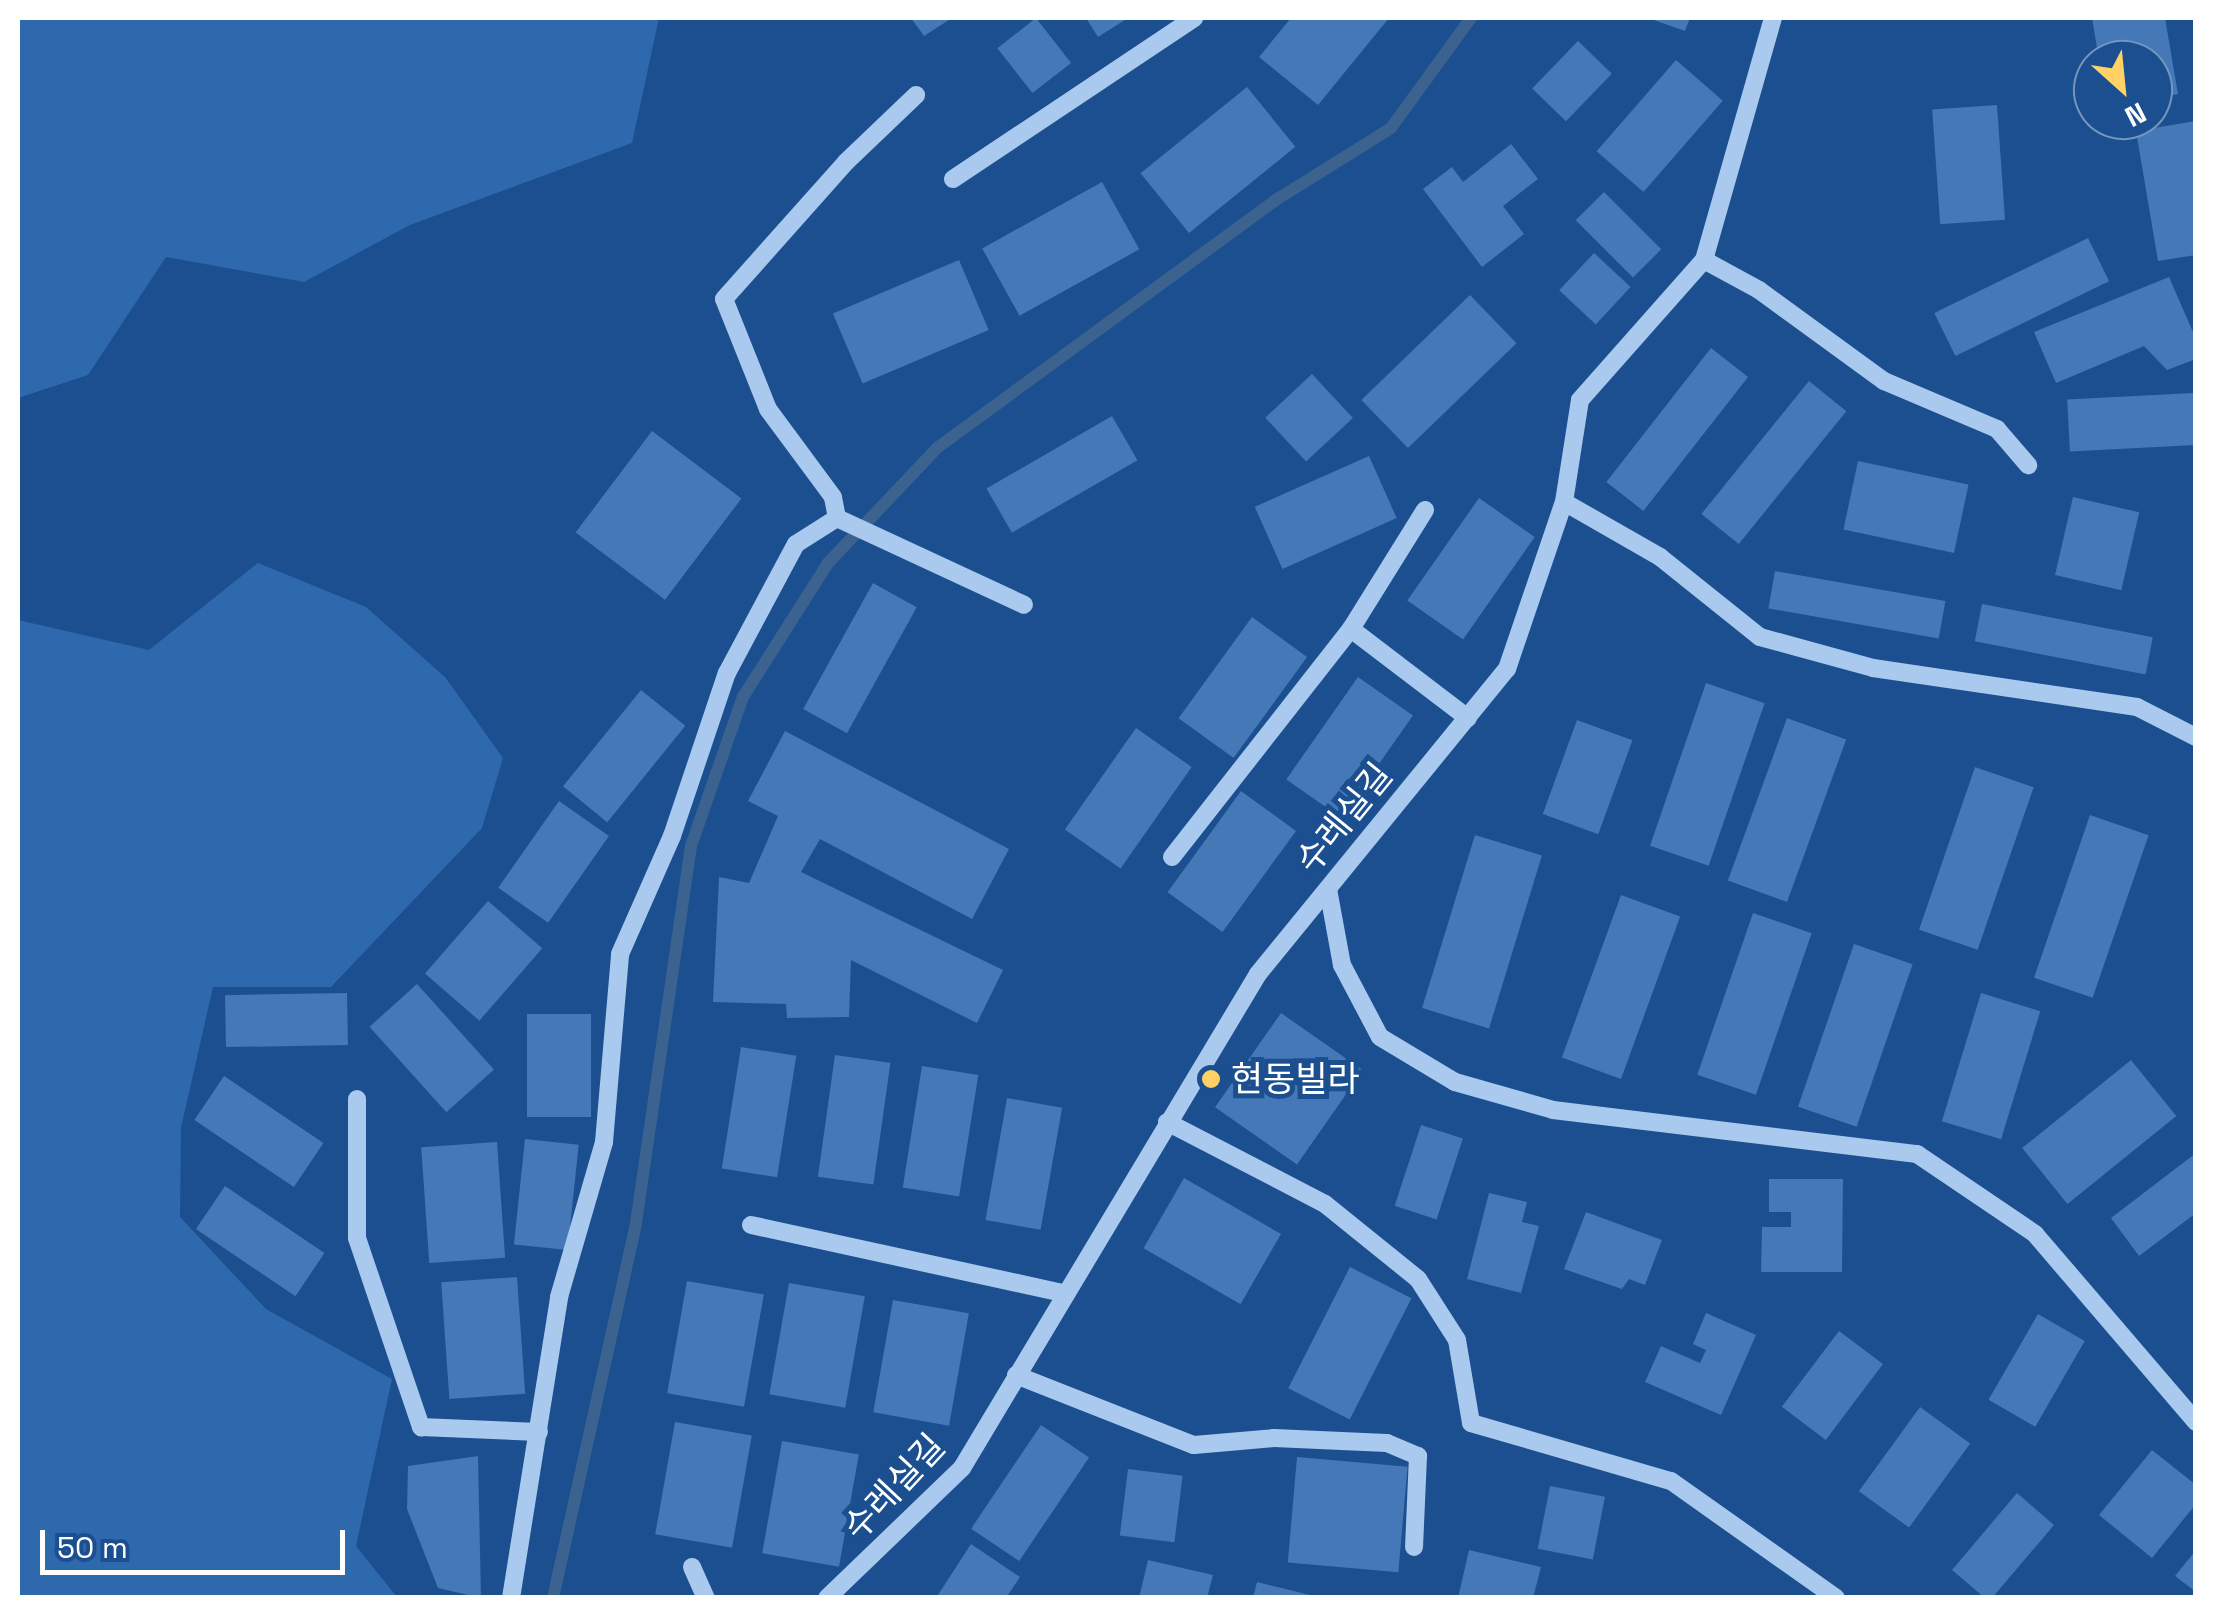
<!DOCTYPE html>
<html>
<head>
<meta charset="utf-8">
<style>
	body { margin:0 }
	#map { position:relative; width:2213px; height:1615px; overflow:hidden; background:#1b4f8f; font-family:"Space Grotesk","Noto Sans KR",sans-serif }
	div>[style] { position:absolute }
	.green>* { inset:0; background:#2e69ad }
	.stream>* { height:12px; margin:-6px; padding:0 6px; transform-origin:6px; border-radius:6px; background:#3c6290 }
	.building>* { inset:0; background:#4478b7; transform-origin:0 0 }
	.minor>* { height:18px; margin:-9px; padding:0 9px; transform-origin:9px; border-radius:9px; background:#a9c9ee }
	.dots>* { width:28px; height:28px; translate:-50% -50%; box-sizing:border-box; border:5px solid #1b4f8f; border-radius:50% }
	span { translate:-50% -50%; white-space:nowrap; text-align:center; line-height:1.15; -webkit-text-stroke:10px #1b4f8f; paint-order:stroke }
	.street-label { font-size:35px; color:#fff }
	.poi-label { font-size:35px; color:#fff }
	.left { translate:0 -50%; text-align:left }
	.frame { position:absolute; inset:0; border:20px solid #fff; pointer-events:none }
	.north { position:absolute; left:2073px; top:40px; width:100px; height:100px; box-sizing:border-box; background:#1b4f8f; border:2px solid #7695bc; border-radius:50%; rotate:153deg; font-size:28px; font-weight:700; line-height:40px; text-align:center; color:#fff }
	.north::after { content:''; display:block; margin:auto; width:35px; height:45px; background:#ffd166; clip-path:polygon(50% 0,100% 100%,50% 72%,0 100%) }
	.scale { position:absolute; left:40px; top:1530px; width:305px; height:45px; box-sizing:border-box; border:5px solid #fff; border-top:0; padding-left:12px; font-size:30px; line-height:35px; white-space:nowrap; color:#fff; -webkit-text-stroke:8px #1b4f8f; paint-order:stroke }
</style>
</head>
<body>
<div id="map">
	<div class="green">
		<div style="clip-path:polygon(18px 18px,659px 18px,632px 143px,410px 225px,304px 282px,166px 257px,88px 375px,18px 398px)"></div>
		<div style="clip-path:polygon(258px 563px,366px 607px,445px 677px,503px 758px,482px 828px,331px 987px,213px 987px,181px 1128px,180px 1217px,266px 1309px,392px 1379px,356px 1546px,397px 1597px,18px 1597px,18px 620px,149px 650px)"></div>
	</div>
	<div class="stream">
		<div style="left:553px;top:1598px;width:384px;rotate:-77.5deg"></div>
		<div style="left:636px;top:1223px;width:381px;rotate:-81.7deg"></div>
		<div style="left:691px;top:846px;width:158px;rotate:-70.8deg"></div>
		<div style="left:743px;top:697px;width:159px;rotate:-57.6deg"></div>
		<div style="left:828px;top:563px;width:158px;rotate:-46.5deg"></div>
		<div style="left:937px;top:448px;width:424px;rotate:-36.2deg"></div>
		<div style="left:1279px;top:198px;width:132px;rotate:-32deg"></div>
		<div style="left:1391px;top:128px;width:136px;rotate:-54deg"></div>
	</div>
	<div class="building">
		<div style="clip-path:polygon(911px 18px,952px 18px,924px 36px)"></div>
		<div style="left:1036px;top:18px;width:57px;height:49px;rotate:52deg"></div>
		<div style="clip-path:polygon(1086px 18px,1128px 18px,1098px 37px)"></div>
		<div style="clip-path:polygon(1291px 18px,1389px 18px,1318px 105px,1259px 57px)"></div>
		<div style="clip-path:polygon(1648px 18px,1690px 18px,1685px 31px)"></div>
		<div style="clip-path:polygon(2092px 18px,2165px 18px,2178px 94px,2153px 99px,2153px 60px,2099px 60px)"></div>
		<div style="left:1578px;top:41px;width:47px;height:66px;rotate:44deg"></div>
		<div style="left:1676px;top:60px;width:62px;height:121px;rotate:41deg"></div>
		<div style="left:1247px;top:87px;width:77px;height:137px;rotate:51deg"></div>
		<div style="left:1997px;top:105px;width:115px;height:65px;rotate:86deg"></div>
		<div style="clip-path:polygon(2196px 121px,2196px 255px,2158px 261px,2136px 131px)"></div>
		<div style="clip-path:polygon(1511px 144px,1538px 179px,1503px 206px,1524px 234px,1482px 267px,1423px 189px,1452px 167px,1463px 182px)"></div>
		<div style="left:1102px;top:182px;width:77px;height:137px;rotate:61deg"></div>
		<div style="left:1604px;top:192px;width:81px;height:40px;rotate:45deg"></div>
		<div style="left:2088px;top:238px;width:48px;height:171px;rotate:64deg"></div>
		<div style="left:1594px;top:253px;width:50px;height:51px;rotate:43deg"></div>
		<div style="left:959px;top:260px;width:76px;height:137px;rotate:67deg"></div>
		<div style="clip-path:polygon(2169px 277px,2196px 339px,2196px 359px,2167px 370px,2144px 346px,2056px 383px,2034px 332px)"></div>
		<div style="left:1470px;top:295px;width:67px;height:151px;rotate:46deg"></div>
		<div style="left:1711px;top:348px;width:47px;height:170px;rotate:38deg"></div>
		<div style="left:1312px;top:374px;width:60px;height:64px;rotate:47deg"></div>
		<div style="left:1809px;top:381px;width:48px;height:171px;rotate:39deg"></div>
		<div style="left:2193px;top:393px;width:52px;height:126px;rotate:87deg"></div>
		<div style="left:1112px;top:416px;width:51px;height:145px;rotate:60deg"></div>
		<div style="left:652px;top:431px;width:112px;height:127px;rotate:37deg"></div>
		<div style="left:1369px;top:456px;width:68px;height:125px;rotate:66deg"></div>
		<div style="left:1858px;top:461px;width:113px;height:70px;rotate:12deg"></div>
		<div style="left:2073px;top:497px;width:68px;height:80px;rotate:13deg"></div>
		<div style="left:1479px;top:498px;width:68px;height:125px;rotate:35deg"></div>
		<div style="left:1775px;top:571px;width:173px;height:38px;rotate:10deg"></div>
		<div style="left:873px;top:583px;width:50px;height:144px;rotate:29deg"></div>
		<div style="left:1982px;top:604px;width:174px;height:38px;rotate:11deg"></div>
		<div style="left:1252px;top:617px;width:68px;height:125px;rotate:36deg"></div>
		<div style="left:1358px;top:677px;width:67px;height:125px;rotate:35deg"></div>
		<div style="left:1706px;top:683px;width:62px;height:172px;rotate:19deg"></div>
		<div style="left:641px;top:690px;width:57px;height:124px;rotate:39deg"></div>
		<div style="left:1787px;top:718px;width:63px;height:173px;rotate:20deg"></div>
		<div style="left:1577px;top:720px;width:59px;height:100px;rotate:20deg"></div>
		<div style="left:1136px;top:728px;width:68px;height:124px;rotate:35deg"></div>
		<div style="clip-path:polygon(785px 731px,1009px 849px,972px 919px,820px 839px,801px 872px,1003px 970px,977px 1023px,851px 960px,849px 1017px,787px 1018px,786px 1004px,713px 1002px,719px 877px,749px 883px,778px 816px,748px 801px)"></div>
		<div style="left:1975px;top:767px;width:62px;height:172px;rotate:19deg"></div>
		<div style="left:1241px;top:791px;width:68px;height:125px;rotate:36deg"></div>
		<div style="left:559px;top:801px;width:61px;height:106px;rotate:35deg"></div>
		<div style="left:2090px;top:815px;width:62px;height:172px;rotate:19deg"></div>
		<div style="left:1475px;top:835px;width:70px;height:181px;rotate:17deg"></div>
		<div style="left:1621px;top:895px;width:63px;height:173px;rotate:20deg"></div>
		<div style="left:488px;top:901px;width:72px;height:96px;rotate:41deg"></div>
		<div style="left:1753px;top:913px;width:62px;height:171px;rotate:19deg"></div>
		<div style="left:1854px;top:944px;width:62px;height:172px;rotate:19deg"></div>
		<div style="left:417px;top:984px;width:115px;height:64px;rotate:48deg"></div>
		<div style="left:347px;top:993px;width:52px;height:122px;rotate:89deg"></div>
		<div style="left:1981px;top:993px;width:62px;height:134px;rotate:17deg"></div>
		<div style="left:1281px;top:1013px;width:100px;height:115px;rotate:35deg"></div>
		<div style="left:591px;top:1014px;width:103px;height:64px;rotate:90deg"></div>
		<div style="left:741px;top:1047px;width:56px;height:123px;rotate:9deg"></div>
		<div style="left:835px;top:1055px;width:56px;height:123px;rotate:8deg"></div>
		<div style="left:2131px;top:1060px;width:72px;height:140px;rotate:51deg"></div>
		<div style="left:922px;top:1066px;width:57px;height:123px;rotate:9deg"></div>
		<div style="left:224px;top:1076px;width:120px;height:53px;rotate:34deg"></div>
		<div style="left:1007px;top:1098px;width:56px;height:124px;rotate:10deg"></div>
		<div style="left:1421px;top:1125px;width:44px;height:85px;rotate:18deg"></div>
		<div style="left:525px;top:1139px;width:54px;height:106px;rotate:6deg"></div>
		<div style="left:497px;top:1142px;width:116px;height:76px;rotate:86deg"></div>
		<div style="clip-path:polygon(2196px 1153px,2196px 1213px,2139px 1256px,2111px 1218px)"></div>
		<div style="left:1184px;top:1178px;width:112px;height:81px;rotate:30deg"></div>
		<div style="clip-path:polygon(1769px 1179px,1843px 1179px,1842px 1272px,1761px 1272px,1762px 1227px,1791px 1227px,1791px 1212px,1769px 1212px)"></div>
		<div style="left:225px;top:1186px;width:120px;height:52px;rotate:34deg"></div>
		<div style="clip-path:polygon(1489px 1193px,1527px 1202px,1522px 1222px,1539px 1226px,1521px 1293px,1467px 1279px)"></div>
		<div style="clip-path:polygon(1586px 1212px,1662px 1240px,1645px 1285px,1629px 1279px,1622px 1289px,1564px 1269px)"></div>
		<div style="left:1350px;top:1267px;width:69px;height:136px;rotate:27deg"></div>
		<div style="left:517px;top:1277px;width:117px;height:76px;rotate:86deg"></div>
		<div style="left:687px;top:1281px;width:78px;height:114px;rotate:10deg"></div>
		<div style="left:789px;top:1283px;width:77px;height:113px;rotate:10deg"></div>
		<div style="left:893px;top:1300px;width:77px;height:114px;rotate:10deg"></div>
		<div style="clip-path:polygon(1706px 1313px,1756px 1335px,1721px 1415px,1645px 1382px,1661px 1346px,1700px 1363px,1706px 1350px,1693px 1344px)"></div>
		<div style="left:2038px;top:1314px;width:54px;height:99px;rotate:30deg"></div>
		<div style="left:1839px;top:1331px;width:55px;height:95px;rotate:37deg"></div>
		<div style="left:1920px;top:1407px;width:62px;height:104px;rotate:36deg"></div>
		<div style="left:675px;top:1422px;width:78px;height:114px;rotate:10deg"></div>
		<div style="left:1041px;top:1425px;width:58px;height:125px;rotate:34deg"></div>
		<div style="left:782px;top:1441px;width:78px;height:114px;rotate:10deg"></div>
		<div style="clip-path:polygon(2152px 1450px,2196px 1485px,2196px 1504px,2152px 1558px,2099px 1515px)"></div>
		<div style="clip-path:polygon(478px 1456px,481px 1598px,438px 1588px,407px 1509px,408px 1466px)"></div>
		<div style="left:1297px;top:1457px;width:111px;height:106px;rotate:5deg"></div>
		<div style="left:1128px;top:1469px;width:55px;height:67px;rotate:7deg"></div>
		<div style="left:1550px;top:1486px;width:56px;height:64px;rotate:11deg"></div>
		<div style="clip-path:polygon(2017px 1493px,2054px 1525px,1992px 1598px,1985px 1598px,1952px 1570px)"></div>
		<div style="clip-path:polygon(971px 1544px,1020px 1577px,1006px 1598px,936px 1598px)"></div>
		<div style="clip-path:polygon(1469px 1550px,1541px 1567px,1533px 1598px,1458px 1598px)"></div>
		<div style="clip-path:polygon(2196px 1550px,2196px 1592px,2175px 1576px)"></div>
		<div style="clip-path:polygon(1148px 1560px,1213px 1575px,1207px 1598px,1139px 1598px)"></div>
		<div style="clip-path:polygon(1257px 1582px,1314px 1596px,1314px 1598px,1253px 1598px)"></div>
	</div>
	<div class="minor">
		<div style="left:953px;top:179px;width:290px;rotate:-33.7deg"></div>
		<div style="left:1704px;top:260px;width:63px;rotate:28.6deg"></div>
		<div style="left:1759px;top:290px;width:155px;rotate:36.1deg"></div>
		<div style="left:1884px;top:381px;width:123px;rotate:23deg"></div>
		<div style="left:1997px;top:429px;width:48px;rotate:49.3deg"></div>
		<div style="left:1564px;top:502px;width:111px;rotate:29.8deg"></div>
		<div style="left:1660px;top:557px;width:128px;rotate:38.7deg"></div>
		<div style="left:1760px;top:637px;width:117px;rotate:15.3deg"></div>
		<div style="left:1873px;top:668px;width:267px;rotate:8.4deg"></div>
		<div style="left:2137px;top:707px;width:66px;rotate:27deg"></div>
		<div style="left:1425px;top:510px;width:140px;rotate:121.9deg"></div>
		<div style="left:1351px;top:629px;width:147px;rotate:37.3deg"></div>
		<div style="left:837px;top:518px;width:206px;rotate:24.9deg"></div>
		<div style="left:1172px;top:857px;width:290px;rotate:-51.9deg"></div>
		<div style="left:1328px;top:889px;width:77px;rotate:79.6deg"></div>
		<div style="left:1342px;top:965px;width:81px;rotate:62.2deg"></div>
		<div style="left:1380px;top:1037px;width:87px;rotate:31deg"></div>
		<div style="left:1455px;top:1082px;width:102px;rotate:15.9deg"></div>
		<div style="left:1553px;top:1110px;width:367px;rotate:6.9deg"></div>
		<div style="left:1917px;top:1154px;width:143px;rotate:34.1deg"></div>
		<div style="left:2035px;top:1234px;width:248px;rotate:49.4deg"></div>
		<div style="left:357px;top:1099px;width:139px;rotate:90deg"></div>
		<div style="left:357px;top:1238px;width:200px;rotate:71.3deg"></div>
		<div style="left:421px;top:1427px;width:118px;rotate:2.4deg"></div>
		<div style="left:1167px;top:1122px;width:178px;rotate:27.4deg"></div>
		<div style="left:1325px;top:1204px;width:119px;rotate:38.9deg"></div>
		<div style="left:1418px;top:1279px;width:72px;rotate:57.4deg"></div>
		<div style="left:1457px;top:1340px;width:84px;rotate:80.4deg"></div>
		<div style="left:1471px;top:1423px;width:208px;rotate:16.2deg"></div>
		<div style="left:1671px;top:1481px;width:202px;rotate:35.3deg"></div>
		<div style="left:751px;top:1225px;width:320px;rotate:12.3deg"></div>
		<div style="left:1016px;top:1375px;width:191px;rotate:21.5deg"></div>
		<div style="left:1194px;top:1445px;width:80px;rotate:-5deg"></div>
		<div style="left:1274px;top:1438px;width:113px;rotate:2.5deg"></div>
		<div style="left:1387px;top:1443px;width:34px;rotate:23deg"></div>
		<div style="left:1418px;top:1456px;width:91px;rotate:92.5deg"></div>
		<div style="left:692px;top:1567px;width:34px;rotate:66deg"></div>
		<div style="left:511px;top:1598px;width:305px;rotate:-80.9deg"></div>
		<div style="left:559px;top:1297px;width:161px;rotate:-73.8deg"></div>
		<div style="left:604px;top:1142px;width:189px;rotate:-85.1deg"></div>
		<div style="left:620px;top:954px;width:129px;rotate:-66.2deg"></div>
		<div style="left:672px;top:836px;width:172px;rotate:-71.4deg"></div>
		<div style="left:727px;top:673px;width:146px;rotate:-61.9deg"></div>
		<div style="left:796px;top:544px;width:49px;rotate:-32.4deg"></div>
		<div style="left:837px;top:518px;width:21px;rotate:-101deg"></div>
		<div style="left:833px;top:497px;width:109px;rotate:-126.5deg"></div>
		<div style="left:768px;top:409px;width:118px;rotate:-111.8deg"></div>
		<div style="left:724px;top:299px;width:183px;rotate:-48.3deg"></div>
		<div style="left:846px;top:162px;width:97px;rotate:-43.7deg"></div>
		<div style="left:827px;top:1598px;width:187px;rotate:-43.9deg"></div>
		<div style="left:962px;top:1468px;width:576px;rotate:-59.07deg"></div>
		<div style="left:1258px;top:974px;width:394px;rotate:-50.8deg"></div>
		<div style="left:1507px;top:669px;width:176px;rotate:-71.2deg"></div>
		<div style="left:1564px;top:502px;width:103px;rotate:-81.1deg"></div>
		<div style="left:1580px;top:400px;width:187px;rotate:-48.5deg"></div>
		<div style="left:1704px;top:260px;width:252px;rotate:-74.1deg"></div>
	</div>
	<div class="dots">
		<div style="left:1211px;top:1079px;background:#ffd166"></div>
	</div>
	<div class="street-label">
		<span style="left:1344px;top:818px;rotate:-51deg">수레실길</span>
		<span style="left:894px;top:1487px;rotate:-47deg">수레실길</span>
	</div>
	<div class="poi-label">
		<span class="left" style="left:1231px;top:1079px">현동빌라</span>
	</div>
	<div class="frame"></div>
	<div class="north">N</div>
	<div class="scale">50 m</div>
</div>
</body>
</html>
